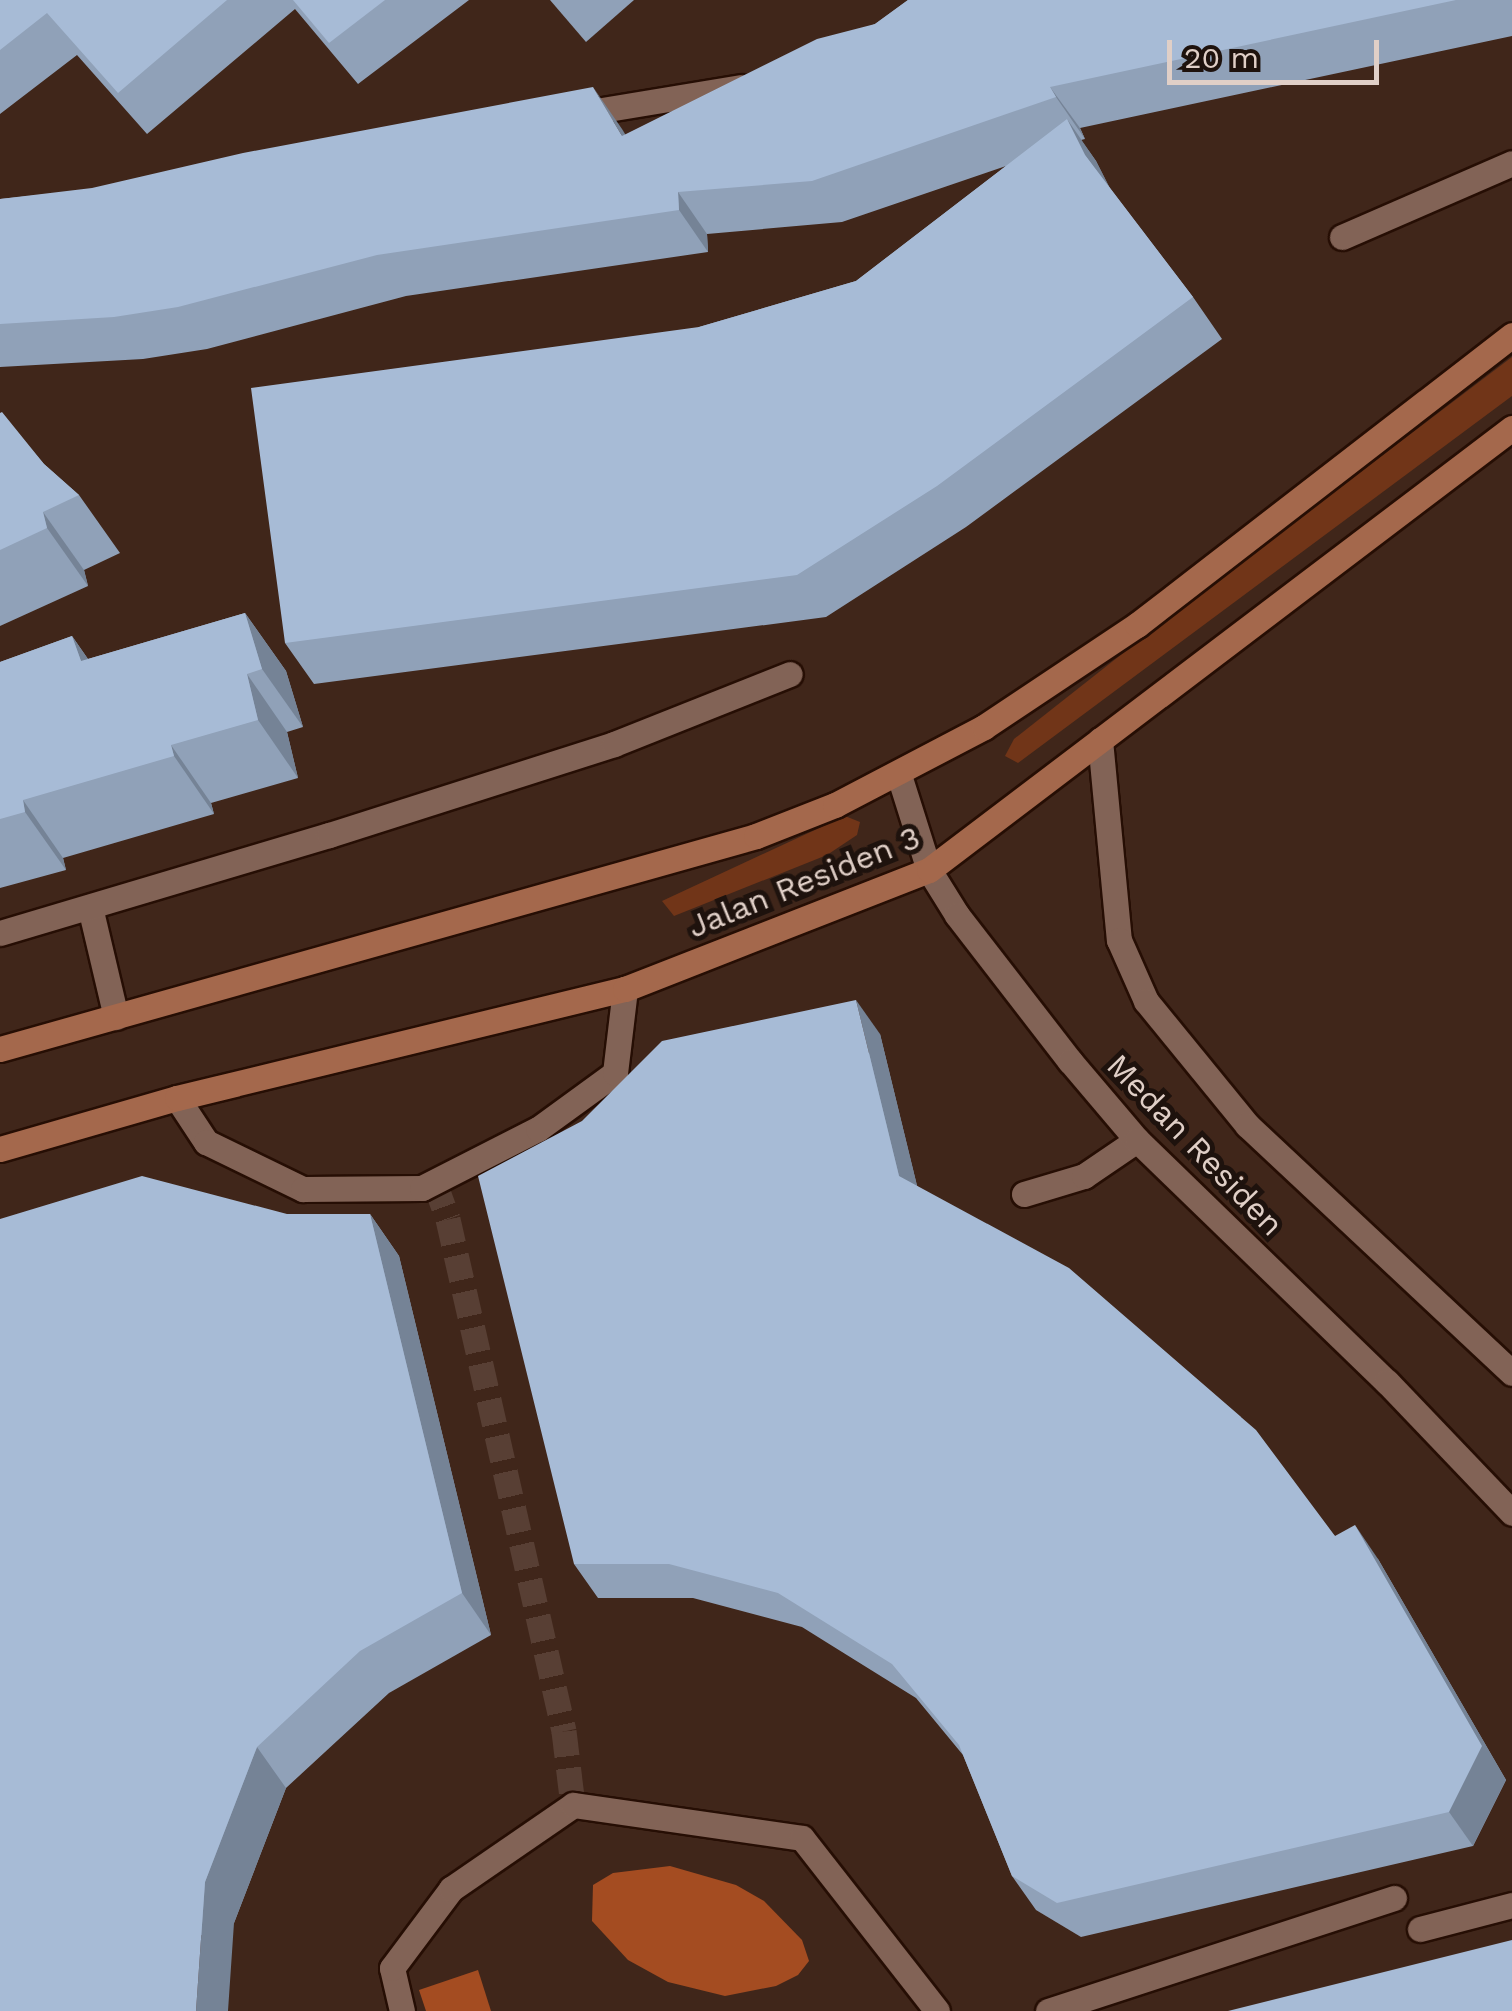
<!DOCTYPE html>
<html>
<head>
<meta charset="utf-8">
<style>
	body { margin:0 }
	#map { position:relative; width:1512px; height:2011px; overflow:hidden; background:#40261a; font-family:"Work Sans",sans-serif }
	div>[style] { position:absolute }
	.green>* { inset:0; background:#713518 }
	.water>* { inset:0; background:#a44c21 }
	.street-tunnel>* { height:25px; margin-top:-12.5px; transform-origin:0; background:repeating-linear-gradient(90deg,#583f34 0 25px,transparent 0 37px) }
	.roads { filter:drop-shadow(2px 0 #260e04) drop-shadow(-2px 0 #260e04) drop-shadow(0 2px #260e04) drop-shadow(0 -2px #260e04) }
	.lane>* { height:25px; margin:-12.5px; padding:0 12.5px; transform-origin:12.5px; border-radius:12.5px; background:#826356 }
	.street>* { height:25px; margin:-12.5px; padding:0 12.5px; transform-origin:12.5px; border-radius:12.5px; background:#826356 }
	.secondary>* { height:25px; margin:-12.5px; padding:0 12.5px; transform-origin:12.5px; border-radius:12.5px; background:#a4684c }
	.wall>* { inset:0; background:#90a1b8 }
	.shaded-wall>* { inset:0; background:#758396 }
	.building>* { inset:0; background:#a7bbd6 }
	span { translate:-50% -50%; white-space:nowrap; text-align:center; line-height:1.15; -webkit-text-stroke:10px #1e120d; paint-order:stroke }
	.street-label { font-size:32px; color:#e0cfc7 }
	.scale { position:absolute; left:1167px; top:40px; width:212px; height:45px; box-sizing:border-box; border:5px solid #e0cfc7; border-top:0; padding-left:12px; font-size:30px; line-height:35px; white-space:nowrap; color:#e0cfc7; -webkit-text-stroke:8px #1e120d; paint-order:stroke }
</style>
</head>
<body>
<div id="map">
	<div class="green">
		<div style="clip-path:polygon(1512px 357px,1512px 396px,1018px 763px,1005px 756px,1014px 739px,1165px 620px)"></div>
		<div style="clip-path:polygon(845px 816px,860px 822px,857px 835px,827px 855px,674px 916px,662px 901px)"></div>
	</div>
	<div class="water">
		<div style="clip-path:polygon(670px 1866px,736px 1885px,764px 1901px,802px 1940px,809px 1961px,798px 1975px,776px 1986px,725px 1996px,668px 1982px,628px 1960px,592px 1921px,593px 1885px,613px 1873px)"></div>
		<div style="clip-path:polygon(478px 1970px,491px 2011px,426px 2011px,419px 1990px)"></div>
	</div>
	<div class="street-tunnel">
		<div style="left:435px;top:1183px;width:38px;rotate:70deg"></div>
		<div style="left:448px;top:1219px;width:525px;rotate:77.23deg"></div>
		<div style="left:564px;top:1731px;width:75px;rotate:83.1deg"></div>
	</div>
	<div class="roads">
		<div class="lane">
			<div style="left:90px;top:907px;width:113px;rotate:76.7deg"></div>
			<div style="left:0;top:933px;width:343px;rotate:-16.6deg"></div>
			<div style="left:177px;top:1098px;width:53px;rotate:56.6deg"></div>
			<div style="left:206px;top:1142px;width:108px;rotate:25.9deg"></div>
			<div style="left:303px;top:1189px;width:119px;rotate:-0.5deg"></div>
			<div style="left:422px;top:1188px;width:130px;rotate:-27deg"></div>
			<div style="left:538px;top:1129px;width:95px;rotate:-36deg"></div>
			<div style="left:615px;top:1073px;width:85px;rotate:-83.2deg"></div>
			<div style="left:1024px;top:1194px;width:63px;rotate:-16.7deg"></div>
			<div style="left:1084px;top:1176px;width:64px;rotate:-34.2deg"></div>
			<div style="left:1420px;top:1929px;width:95px;rotate:-14.6deg"></div>
		</div>
		<div class="street">
			<div style="left:578px;top:114px;width:165px;rotate:-9.4deg"></div>
			<div style="left:1342px;top:237px;width:185px;rotate:-23.5deg"></div>
			<div style="left:1100px;top:740px;width:201px;rotate:84.6deg"></div>
			<div style="left:1119px;top:940px;width:67px;rotate:66.1deg"></div>
			<div style="left:1146px;top:1001px;width:160px;rotate:50.8deg"></div>
			<div style="left:1247px;top:1125px;width:363px;rotate:43.1deg"></div>
			<div style="left:899px;top:775px;width:100px;rotate:72.5deg"></div>
			<div style="left:929px;top:870px;width:53px;rotate:58.1deg"></div>
			<div style="left:957px;top:915px;width:185px;rotate:52.3deg"></div>
			<div style="left:1070px;top:1061px;width:104px;rotate:49.7deg"></div>
			<div style="left:1137px;top:1140px;width:348px;rotate:44.1deg"></div>
			<div style="left:1387px;top:1382px;width:181px;rotate:46.3deg"></div>
			<div style="left:329px;top:835px;width:299px;rotate:-17.7deg"></div>
			<div style="left:614px;top:744px;width:189px;rotate:-21.7deg"></div>
			<div style="left:402px;top:2011px;width:44px;rotate:-103.1deg"></div>
			<div style="left:392px;top:1968px;width:99px;rotate:-53.2deg"></div>
			<div style="left:451px;top:1889px;width:148px;rotate:-34.5deg"></div>
			<div style="left:573px;top:1805px;width:231px;rotate:8.2deg"></div>
			<div style="left:802px;top:1838px;width:219px;rotate:52deg"></div>
			<div style="left:1048px;top:2011px;width:364px;rotate:-18.1deg"></div>
		</div>
		<div class="secondary">
			<div style="left:0;top:1049px;width:785px;rotate:-15.73deg"></div>
			<div style="left:756px;top:836px;width:85px;rotate:-21.4deg"></div>
			<div style="left:835px;top:805px;width:168px;rotate:-27.6deg"></div>
			<div style="left:984px;top:727px;width:184px;rotate:-33.7deg"></div>
			<div style="left:1137px;top:625px;width:474px;rotate:-37.7deg"></div>
			<div style="left:0;top:1149px;width:184px;rotate:-16.1deg"></div>
			<div style="left:177px;top:1098px;width:461px;rotate:-13.7deg"></div>
			<div style="left:625px;top:989px;width:326px;rotate:-21.4deg"></div>
			<div style="left:929px;top:870px;width:732px;rotate:-37.17deg"></div>
		</div>
	</div>
	<div class="wall">
		<div style="clip-path:polygon(0 0,469px 0,358px 84px,295px 9px,147px 134px,77px 55px,0 114px)"></div>
		<div style="clip-path:polygon(550px 0,634px 0,586px 42px)"></div>
		<div style="clip-path:polygon(908px 0,1512px 0,1512px 36px,1080px 128px,1085px 139px,1081px 140px,1096px 161px,1109px 187px,1193px 297px,1222px 339px,966px 527px,826px 617px,314px 684px,285px 643px,699px 327px,856px 281px,1006px 166px,842px 222px,707px 234px,708px 252px,406px 296px,207px 349px,143px 359px,0 367px,0 199px,626px 135px,875px 24px)"></div>
		<div style="clip-path:polygon(0 413px,44px 464px,79px 495px,120px 553px,84px 570px,88px 586px,0 626px)"></div>
		<div style="clip-path:polygon(245px 613px,286px 671px,303px 727px,287px 732px,298px 778px,211px 803px,214px 814px,63px 858px,66px 870px,0 888px,0 662px,72px 636px,88px 659px)"></div>
		<div style="clip-path:polygon(880px 1034px,917px 1186px,1335px 1536px,1378px 1559px,1506px 1780px,1473px 1846px,1081px 1937px,1036px 1910px,1012px 1876px,963px 1755px,916px 1698px,802px 1627px,693px 1598px,598px 1598px,574px 1564px)"></div>
		<div style="clip-path:polygon(287px 1214px,370px 1214px,399px 1256px,491px 1635px,389px 1693px,286px 1788px,234px 1923px,0 2011px)"></div>
	</div>
	<div class="shaded-wall">
		<div style="clip-path:polygon(593px 87px,622px 129px,652px 178px,622px 136px)"></div>
		<div style="clip-path:polygon(1050px 87px,1080px 128px,1085px 139px,1056px 97px)"></div>
		<div style="clip-path:polygon(1067px 119px,1096px 161px,1114px 196px,1085px 155px)"></div>
		<div style="clip-path:polygon(678px 192px,707px 234px,708px 252px,679px 210px)"></div>
		<div style="clip-path:polygon(43px 512px,84px 570px,88px 586px,47px 528px)"></div>
		<div style="clip-path:polygon(245px 613px,286px 671px,303px 727px,262px 669px)"></div>
		<div style="clip-path:polygon(72px 636px,112px 694px,81px 661px)"></div>
		<div style="clip-path:polygon(247px 674px,287px 732px,298px 778px,258px 720px)"></div>
		<div style="clip-path:polygon(171px 745px,211px 803px,214px 814px,174px 756px)"></div>
		<div style="clip-path:polygon(23px 800px,63px 858px,66px 870px,25px 812px)"></div>
		<div style="clip-path:polygon(856px 1000px,880px 1034px,923px 1210px,899px 1176px)"></div>
		<div style="clip-path:polygon(370px 1214px,399px 1256px,491px 1635px,462px 1593px)"></div>
		<div style="clip-path:polygon(1355px 1525px,1378px 1559px,1506px 1780px,1473px 1846px,1449px 1812px)"></div>
		<div style="clip-path:polygon(257px 1747px,286px 1788px,234px 1923px,228px 2011px,196px 2011px,205px 1882px)"></div>
	</div>
	<div class="building">
		<div style="clip-path:polygon(0 0,227px 0,118px 93px,47px 13px,0 50px)"></div>
		<div style="clip-path:polygon(293px 0,385px 0,329px 43px)"></div>
		<div style="clip-path:polygon(908px 0,1456px 0,1050px 87px,1056px 97px,812px 181px,678px 192px,679px 210px,377px 255px,178px 307px,114px 317px,0 324px,0 199px,92px 188px,243px 153px,593px 87px,622px 136px,817px 39px,875px 24px)"></div>
		<div style="clip-path:polygon(1067px 119px,1085px 155px,1193px 297px,937px 486px,797px 575px,285px 643px,251px 388px,699px 327px,856px 281px)"></div>
		<div style="clip-path:polygon(2px 412px,44px 464px,79px 495px,43px 512px,47px 528px,0 550px,0 413px)"></div>
		<div style="clip-path:polygon(245px 613px,262px 669px,247px 674px,258px 720px,171px 745px,174px 756px,23px 800px,25px 812px,0 819px,0 662px,72px 636px,81px 661px)"></div>
		<div style="clip-path:polygon(856px 1000px,899px 1176px,1069px 1268px,1256px 1430px,1335px 1536px,1355px 1525px,1482px 1746px,1449px 1812px,1057px 1903px,1012px 1876px,959px 1745px,892px 1664px,778px 1593px,669px 1564px,574px 1564px,478px 1176px,582px 1121px,662px 1041px)"></div>
		<div style="clip-path:polygon(142px 1176px,287px 1214px,370px 1214px,462px 1593px,360px 1651px,257px 1747px,205px 1882px,196px 2011px,0 2011px,0 1219px)"></div>
		<div style="clip-path:polygon(1512px 1940px,1512px 2011px,1228px 2011px)"></div>
	</div>
	<div class="street-label">
		<span style="left:804px;top:882px;rotate:-22deg">Jalan Residen 3</span>
		<span style="left:1195px;top:1145px;rotate:46deg">Medan Residen</span>
	</div>
	<div class="scale">20 m</div>
</div>
</body>
</html>
